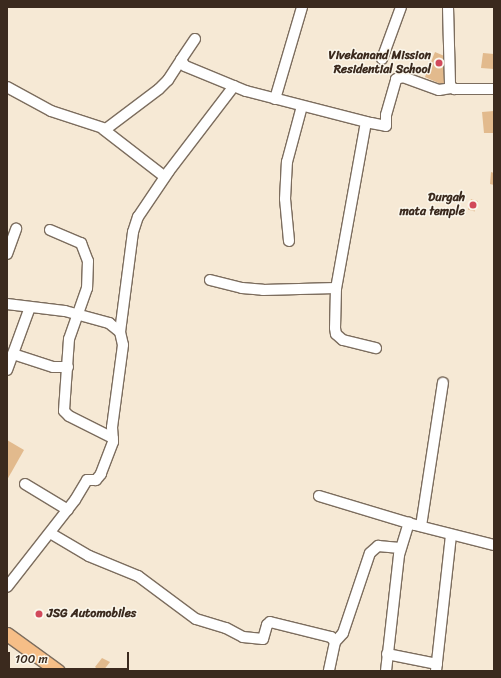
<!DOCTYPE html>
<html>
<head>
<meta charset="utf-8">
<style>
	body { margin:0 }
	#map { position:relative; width:501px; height:678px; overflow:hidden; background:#f6e9d5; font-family:Sriracha,sans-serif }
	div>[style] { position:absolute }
	.building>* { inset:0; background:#e2ba8d; transform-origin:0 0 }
	.roads { filter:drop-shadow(1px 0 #7c6d5e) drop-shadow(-1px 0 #7c6d5e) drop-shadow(0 1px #7c6d5e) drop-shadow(0 -1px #7c6d5e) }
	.minor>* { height:10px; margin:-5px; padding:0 5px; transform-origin:5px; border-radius:5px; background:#fff }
	.major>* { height:13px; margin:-6.5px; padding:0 6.5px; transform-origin:6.5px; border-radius:6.5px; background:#f6be87 }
	.dots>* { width:11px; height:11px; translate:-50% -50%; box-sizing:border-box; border:2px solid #fbf7ec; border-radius:50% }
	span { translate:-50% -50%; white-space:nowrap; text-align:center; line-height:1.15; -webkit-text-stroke:3px #fbf7ec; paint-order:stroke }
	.poi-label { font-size:12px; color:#3b2a1e; font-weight:700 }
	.right { translate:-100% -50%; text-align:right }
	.left { translate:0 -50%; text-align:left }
	.frame { position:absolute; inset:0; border:8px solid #3b2a1e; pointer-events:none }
	.scale { position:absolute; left:8px; top:652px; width:121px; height:18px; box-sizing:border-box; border:2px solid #3b2a1e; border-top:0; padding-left:5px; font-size:12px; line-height:14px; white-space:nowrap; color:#3b2a1e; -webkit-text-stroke:3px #fbf7ec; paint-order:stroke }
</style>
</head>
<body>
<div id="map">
	<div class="building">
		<div style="clip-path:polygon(435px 52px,449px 58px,445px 86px,425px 77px)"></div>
		<div style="clip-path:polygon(483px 53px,494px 54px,494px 69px,481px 68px)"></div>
		<div style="clip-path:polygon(494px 111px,494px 133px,484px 133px,482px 112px)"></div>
		<div style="clip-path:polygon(491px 172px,494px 173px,494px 185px,490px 184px)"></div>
		<div style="left:471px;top:199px;width:7px;height:11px;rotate:16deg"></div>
		<div style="clip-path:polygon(7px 440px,24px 450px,7px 480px)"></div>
		<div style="clip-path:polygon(102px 658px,110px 662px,103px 671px,100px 671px,95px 667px)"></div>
	</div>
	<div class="roads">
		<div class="minor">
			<div style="left:448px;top:7px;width:78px;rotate:88.5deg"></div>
			<div style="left:450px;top:85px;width:6px;rotate:45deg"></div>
			<div style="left:454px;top:89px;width:40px"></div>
			<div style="left:195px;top:39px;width:25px;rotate:124deg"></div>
			<div style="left:181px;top:60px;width:7px;rotate:56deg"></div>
			<div style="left:185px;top:66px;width:66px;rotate:22.3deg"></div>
			<div style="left:246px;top:91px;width:129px;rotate:14.4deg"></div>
			<div style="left:371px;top:123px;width:15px;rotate:11deg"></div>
			<div style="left:386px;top:126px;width:11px;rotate:-90deg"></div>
			<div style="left:386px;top:115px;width:37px;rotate:-74deg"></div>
			<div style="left:396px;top:79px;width:7px;rotate:-16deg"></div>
			<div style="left:403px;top:77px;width:38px;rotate:20deg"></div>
			<div style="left:439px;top:90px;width:12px;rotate:-9deg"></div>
			<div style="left:382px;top:59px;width:55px;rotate:-69.9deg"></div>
			<div style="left:7px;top:87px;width:50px;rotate:28.6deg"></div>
			<div style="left:51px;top:111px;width:58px;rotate:18.1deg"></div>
			<div style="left:106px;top:129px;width:66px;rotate:-37deg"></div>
			<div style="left:159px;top:89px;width:13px;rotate:-45deg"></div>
			<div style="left:168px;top:80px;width:24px;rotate:-57deg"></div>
			<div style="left:275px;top:99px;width:96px;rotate:-73.6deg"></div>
			<div style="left:366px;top:122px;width:169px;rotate:100.2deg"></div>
			<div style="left:336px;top:288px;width:40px;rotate:91.4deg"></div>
			<div style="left:335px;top:328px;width:6px;rotate:81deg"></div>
			<div style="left:336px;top:334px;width:9px;rotate:41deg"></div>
			<div style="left:343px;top:340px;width:34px;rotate:14deg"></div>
			<div style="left:103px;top:129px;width:78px;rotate:37.7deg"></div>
			<div style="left:50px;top:230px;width:34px;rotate:23deg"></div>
			<div style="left:81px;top:243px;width:19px;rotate:69deg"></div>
			<div style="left:88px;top:261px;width:27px;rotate:92deg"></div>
			<div style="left:87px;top:288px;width:54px;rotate:109.4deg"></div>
			<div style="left:69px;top:339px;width:72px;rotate:94deg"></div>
			<div style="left:64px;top:411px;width:7px;rotate:45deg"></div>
			<div style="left:69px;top:416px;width:49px;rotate:26.6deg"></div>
			<div style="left:289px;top:241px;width:42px;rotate:-95.4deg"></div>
			<div style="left:285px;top:199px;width:37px;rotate:-87deg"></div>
			<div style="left:287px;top:162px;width:58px;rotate:-75deg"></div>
			<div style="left:7px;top:254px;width:27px;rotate:-70deg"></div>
			<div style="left:210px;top:280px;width:33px;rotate:14deg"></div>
			<div style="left:242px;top:288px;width:21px;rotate:5deg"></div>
			<div style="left:263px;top:290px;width:73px;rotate:-1.6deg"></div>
			<div style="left:7px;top:304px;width:58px;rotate:6.9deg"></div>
			<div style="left:65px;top:311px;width:46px;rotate:15.3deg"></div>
			<div style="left:109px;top:323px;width:14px;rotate:39deg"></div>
			<div style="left:120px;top:332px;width:13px;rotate:77deg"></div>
			<div style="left:123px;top:345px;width:83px;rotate:97.6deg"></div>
			<div style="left:112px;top:427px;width:15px;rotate:86deg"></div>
			<div style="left:113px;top:442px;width:34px;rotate:111deg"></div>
			<div style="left:101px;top:474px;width:8px;rotate:130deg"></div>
			<div style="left:96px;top:480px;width:9px;rotate:180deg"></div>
			<div style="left:87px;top:480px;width:23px;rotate:121deg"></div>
			<div style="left:75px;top:500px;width:110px;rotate:128deg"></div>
			<div style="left:120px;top:332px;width:101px;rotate:-82.6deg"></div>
			<div style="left:133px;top:232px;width:16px;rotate:-72deg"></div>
			<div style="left:138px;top:217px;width:55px;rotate:-56deg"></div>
			<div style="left:169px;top:171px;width:107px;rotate:-52.6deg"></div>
			<div style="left:13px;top:354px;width:42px;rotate:18deg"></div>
			<div style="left:53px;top:367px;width:15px"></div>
			<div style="left:7px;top:370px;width:67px;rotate:-69.9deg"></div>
			<div style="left:25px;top:484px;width:50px;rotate:31.2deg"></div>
			<div style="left:319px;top:496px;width:100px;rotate:16.8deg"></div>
			<div style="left:415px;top:525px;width:81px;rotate:14.2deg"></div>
			<div style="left:421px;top:526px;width:145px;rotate:-81.3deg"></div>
			<div style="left:50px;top:533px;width:45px;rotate:30.5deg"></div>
			<div style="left:89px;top:556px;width:53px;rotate:22.2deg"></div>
			<div style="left:138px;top:576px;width:72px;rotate:36.6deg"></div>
			<div style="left:196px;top:619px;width:31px;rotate:17deg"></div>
			<div style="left:226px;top:628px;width:19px;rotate:28deg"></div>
			<div style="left:243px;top:637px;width:20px;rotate:6deg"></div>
			<div style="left:263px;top:639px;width:15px;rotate:-74deg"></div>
			<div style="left:267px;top:625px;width:4px;rotate:-45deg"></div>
			<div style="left:270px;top:622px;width:63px;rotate:13.8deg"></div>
			<div style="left:331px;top:637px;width:6px;rotate:51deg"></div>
			<div style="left:335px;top:642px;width:30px;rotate:102deg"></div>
			<div style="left:335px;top:642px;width:12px;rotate:-48deg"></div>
			<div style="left:343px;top:633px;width:84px;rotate:-71.4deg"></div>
			<div style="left:370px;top:553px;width:11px;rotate:-41deg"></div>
			<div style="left:378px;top:546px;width:22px;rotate:5deg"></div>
			<div style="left:387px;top:654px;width:51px;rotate:11.3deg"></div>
			<div style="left:386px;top:671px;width:117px;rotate:-83.6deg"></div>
			<div style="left:399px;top:555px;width:34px;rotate:-73deg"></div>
			<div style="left:436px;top:671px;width:137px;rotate:-83.7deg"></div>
		</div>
		<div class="major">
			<div style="left:7px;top:634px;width:63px;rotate:36deg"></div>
		</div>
	</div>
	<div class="dots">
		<div style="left:439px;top:63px;background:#d1495b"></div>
		<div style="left:473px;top:205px;background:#d1495b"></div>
		<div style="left:39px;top:614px;background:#d1495b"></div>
	</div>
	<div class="poi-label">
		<span class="right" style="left:431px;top:63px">Vivekanand Mission<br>Residential School</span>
		<span class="right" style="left:465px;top:205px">Durgah<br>mata temple</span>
		<span class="left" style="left:47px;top:614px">JSG Automobiles</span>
	</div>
	<div class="frame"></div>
	<div class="scale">100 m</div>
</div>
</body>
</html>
